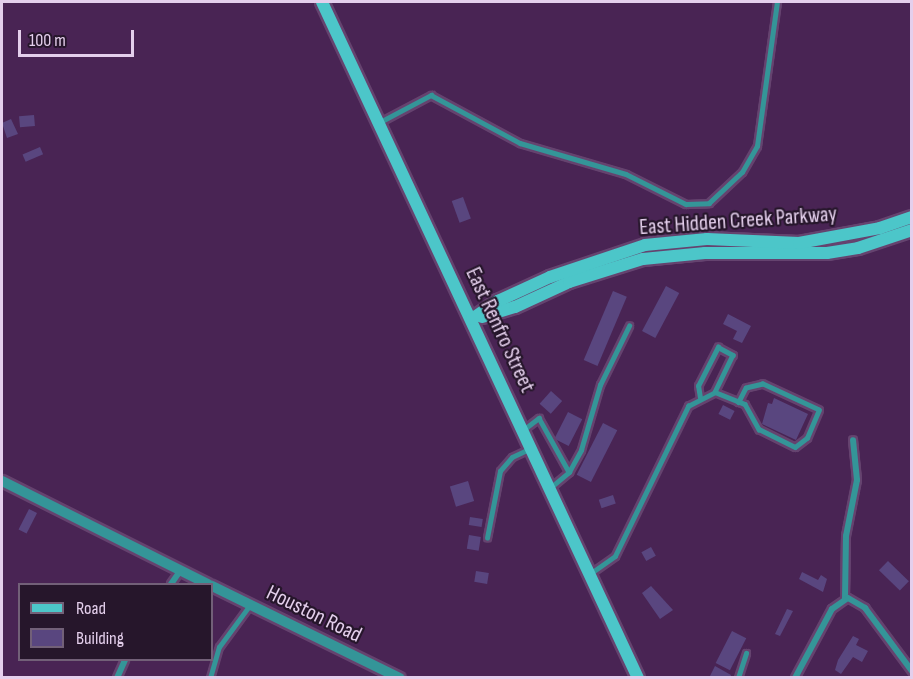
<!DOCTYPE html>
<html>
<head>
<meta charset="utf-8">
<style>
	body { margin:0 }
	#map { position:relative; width:913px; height:679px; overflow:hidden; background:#492454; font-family:"Sofia Sans Condensed",sans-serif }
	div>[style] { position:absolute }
	.building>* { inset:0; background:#59467f; transform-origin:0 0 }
	.roads { filter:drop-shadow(2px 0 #65436f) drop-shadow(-2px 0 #65436f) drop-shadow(0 2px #65436f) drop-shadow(0 -2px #65436f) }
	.service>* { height:4.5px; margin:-2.25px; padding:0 2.25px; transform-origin:2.25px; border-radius:2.25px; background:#349598 }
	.minor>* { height:6px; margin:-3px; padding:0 3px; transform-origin:3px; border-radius:3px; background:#349598 }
	.tertiary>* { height:10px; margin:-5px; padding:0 5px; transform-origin:5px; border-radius:5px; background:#349598 }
	.secondary>* { height:12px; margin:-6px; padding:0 6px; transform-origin:6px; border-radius:6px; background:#4cc6c9 }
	span { translate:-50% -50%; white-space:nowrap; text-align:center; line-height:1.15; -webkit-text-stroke:4.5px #26162b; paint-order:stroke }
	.street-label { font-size:22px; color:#e4cfec }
	.frame { position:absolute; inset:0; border:3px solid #e4cfec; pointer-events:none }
	.legend { position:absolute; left:18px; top:583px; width:195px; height:78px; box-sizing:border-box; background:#26162b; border:2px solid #726078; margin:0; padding:8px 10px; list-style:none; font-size:18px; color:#e4cfec }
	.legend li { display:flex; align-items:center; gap:12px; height:30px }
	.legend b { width:30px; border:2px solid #726078 }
	.scale { position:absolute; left:18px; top:30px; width:116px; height:27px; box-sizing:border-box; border:3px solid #e4cfec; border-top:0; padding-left:8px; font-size:18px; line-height:21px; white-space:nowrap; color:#e4cfec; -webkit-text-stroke:4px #26162b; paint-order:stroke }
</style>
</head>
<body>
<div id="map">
	<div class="building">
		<div style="left:34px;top:115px;width:11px;height:15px;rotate:85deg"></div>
		<div style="clip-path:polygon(11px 119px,18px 134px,7px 138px,2px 123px)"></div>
		<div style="left:40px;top:147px;width:8px;height:19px;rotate:67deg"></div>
		<div style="left:463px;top:197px;width:23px;height:12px;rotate:70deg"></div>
		<div style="left:666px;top:286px;width:15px;height:51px;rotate:28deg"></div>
		<div style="left:613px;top:291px;width:15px;height:75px;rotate:23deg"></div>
		<div style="clip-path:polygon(728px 314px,751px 326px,742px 343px,733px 339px,737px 331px,723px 324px)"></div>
		<div style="left:551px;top:391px;width:15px;height:17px;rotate:42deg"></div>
		<div style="clip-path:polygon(774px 398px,808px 414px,796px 440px,762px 424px,768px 403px,772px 404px)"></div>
		<div style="left:723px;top:405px;width:13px;height:10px;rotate:27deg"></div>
		<div style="left:568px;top:412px;width:16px;height:30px;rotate:27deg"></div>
		<div style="left:603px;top:423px;width:16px;height:58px;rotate:27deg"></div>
		<div style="left:468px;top:481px;width:21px;height:19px;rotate:73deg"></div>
		<div style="left:613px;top:495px;width:9px;height:15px;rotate:72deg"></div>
		<div style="left:29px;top:509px;width:9px;height:23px;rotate:27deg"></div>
		<div style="left:470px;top:517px;width:13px;height:8px;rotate:9deg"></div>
		<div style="left:469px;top:535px;width:12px;height:14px;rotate:9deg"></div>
		<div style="left:651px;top:547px;width:10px;height:11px;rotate:61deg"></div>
		<div style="left:888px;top:561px;width:29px;height:13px;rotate:44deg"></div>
		<div style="left:476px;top:571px;width:13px;height:11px;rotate:9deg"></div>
		<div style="clip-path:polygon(802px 572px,818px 580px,821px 575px,827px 579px,823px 592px,799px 579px)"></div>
		<div style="clip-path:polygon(651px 586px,673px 610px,660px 619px,642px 593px)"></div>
		<div style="clip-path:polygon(787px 609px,793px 611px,780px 636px,775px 634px)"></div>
		<div style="left:732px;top:631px;width:16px;height:36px;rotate:27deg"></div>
		<div style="clip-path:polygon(853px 636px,859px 639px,856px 645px,868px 651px,862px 662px,853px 657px,841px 674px,835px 670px,838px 660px)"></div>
		<div style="clip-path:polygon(715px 666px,731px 675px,730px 678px,709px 678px)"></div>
	</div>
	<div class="roads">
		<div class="service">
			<div style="left:380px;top:122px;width:58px;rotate:-27.9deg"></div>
			<div style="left:431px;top:95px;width:101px;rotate:28.3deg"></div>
			<div style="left:520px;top:143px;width:110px;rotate:16.3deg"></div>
			<div style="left:626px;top:174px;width:67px;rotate:26.6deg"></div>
			<div style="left:686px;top:204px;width:23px;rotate:-2deg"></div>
			<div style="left:709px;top:203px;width:45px;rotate:-43.2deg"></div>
			<div style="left:742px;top:172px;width:30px;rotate:-60deg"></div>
			<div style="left:757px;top:146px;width:145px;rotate:-82.1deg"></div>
			<div style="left:700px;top:398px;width:12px;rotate:-99deg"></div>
			<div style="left:698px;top:386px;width:44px;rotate:-62.9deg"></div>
			<div style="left:718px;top:347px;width:17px;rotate:28deg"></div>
			<div style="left:733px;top:355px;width:41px;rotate:115.9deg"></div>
			<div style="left:523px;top:430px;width:20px;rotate:-37deg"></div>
			<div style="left:539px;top:418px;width:62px;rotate:60.9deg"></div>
			<div style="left:550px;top:488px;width:25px;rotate:-40deg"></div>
			<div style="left:569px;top:472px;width:25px;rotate:-61deg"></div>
			<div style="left:581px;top:450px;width:68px;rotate:-73.7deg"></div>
			<div style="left:600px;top:385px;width:66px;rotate:-63.8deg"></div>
			<div style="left:487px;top:538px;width:68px;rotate:-79deg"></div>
			<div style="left:500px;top:471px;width:18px;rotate:-49deg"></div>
			<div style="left:512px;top:457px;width:19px;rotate:-25deg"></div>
			<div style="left:591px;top:573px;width:29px;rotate:-35deg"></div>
			<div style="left:615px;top:556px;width:167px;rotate:-64deg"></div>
			<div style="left:688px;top:406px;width:30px;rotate:-27deg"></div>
			<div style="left:715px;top:392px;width:32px;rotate:22deg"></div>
			<div style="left:745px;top:404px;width:29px;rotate:61deg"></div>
			<div style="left:759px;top:429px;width:40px;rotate:26.6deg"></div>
			<div style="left:795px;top:447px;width:15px;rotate:-37deg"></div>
			<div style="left:807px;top:438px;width:30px;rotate:-67deg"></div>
			<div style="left:819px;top:410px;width:62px;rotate:-155.1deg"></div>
			<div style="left:763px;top:384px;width:17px;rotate:167deg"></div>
			<div style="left:746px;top:388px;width:16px;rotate:117deg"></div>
			<div style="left:210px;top:678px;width:32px;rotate:-74deg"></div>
			<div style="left:219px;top:647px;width:52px;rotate:-53.6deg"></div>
			<div style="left:738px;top:678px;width:26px;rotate:-72deg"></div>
		</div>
		<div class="minor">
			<div style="left:171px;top:584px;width:16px;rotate:-55deg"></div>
			<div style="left:845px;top:599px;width:63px;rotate:-89.1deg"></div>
			<div style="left:846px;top:536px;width:57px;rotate:-78.9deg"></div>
			<div style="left:857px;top:480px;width:40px;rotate:-95.7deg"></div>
			<div style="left:117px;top:678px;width:20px;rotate:-66deg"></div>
			<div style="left:795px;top:678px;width:78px;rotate:-61.8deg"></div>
			<div style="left:832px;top:609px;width:19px;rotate:-35deg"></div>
			<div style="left:848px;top:598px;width:20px;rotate:30deg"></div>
			<div style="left:865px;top:608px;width:79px;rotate:53.3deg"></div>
		</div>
		<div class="tertiary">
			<div style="left:2px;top:481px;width:230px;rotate:26.6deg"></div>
			<div style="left:212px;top:586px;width:209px;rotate:26.1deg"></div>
		</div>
		<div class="secondary">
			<div style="left:322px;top:2px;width:746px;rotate:64.95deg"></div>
			<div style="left:482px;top:317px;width:34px;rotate:-17deg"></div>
			<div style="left:515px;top:307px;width:60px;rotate:-24.8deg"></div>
			<div style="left:569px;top:282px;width:77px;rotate:-17.3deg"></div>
			<div style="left:643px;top:259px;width:62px;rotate:-5.5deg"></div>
			<div style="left:705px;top:253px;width:122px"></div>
			<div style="left:827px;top:253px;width:31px;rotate:-9deg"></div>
			<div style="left:858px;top:248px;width:57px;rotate:-18.4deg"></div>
			<div style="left:472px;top:319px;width:32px;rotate:-35deg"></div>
			<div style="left:498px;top:301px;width:57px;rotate:-24.8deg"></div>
			<div style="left:550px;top:277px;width:100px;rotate:-18.6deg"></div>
			<div style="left:645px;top:245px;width:62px;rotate:-5.5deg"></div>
			<div style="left:707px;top:239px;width:92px;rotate:2.5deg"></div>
			<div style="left:799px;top:243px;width:82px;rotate:-10.5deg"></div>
			<div style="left:880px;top:228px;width:34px;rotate:-19deg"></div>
		</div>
	</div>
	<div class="street-label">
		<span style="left:738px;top:221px;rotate:-4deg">East Hidden Creek Parkway</span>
		<span style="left:500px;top:330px;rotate:65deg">East Renfro Street</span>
		<span style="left:314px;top:614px;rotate:26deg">Houston Road</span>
	</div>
	<div class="frame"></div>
	<ul class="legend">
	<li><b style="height:8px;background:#4cc6c9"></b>Road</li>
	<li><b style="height:16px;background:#59467f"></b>Building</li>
	</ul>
	<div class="scale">100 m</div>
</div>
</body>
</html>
